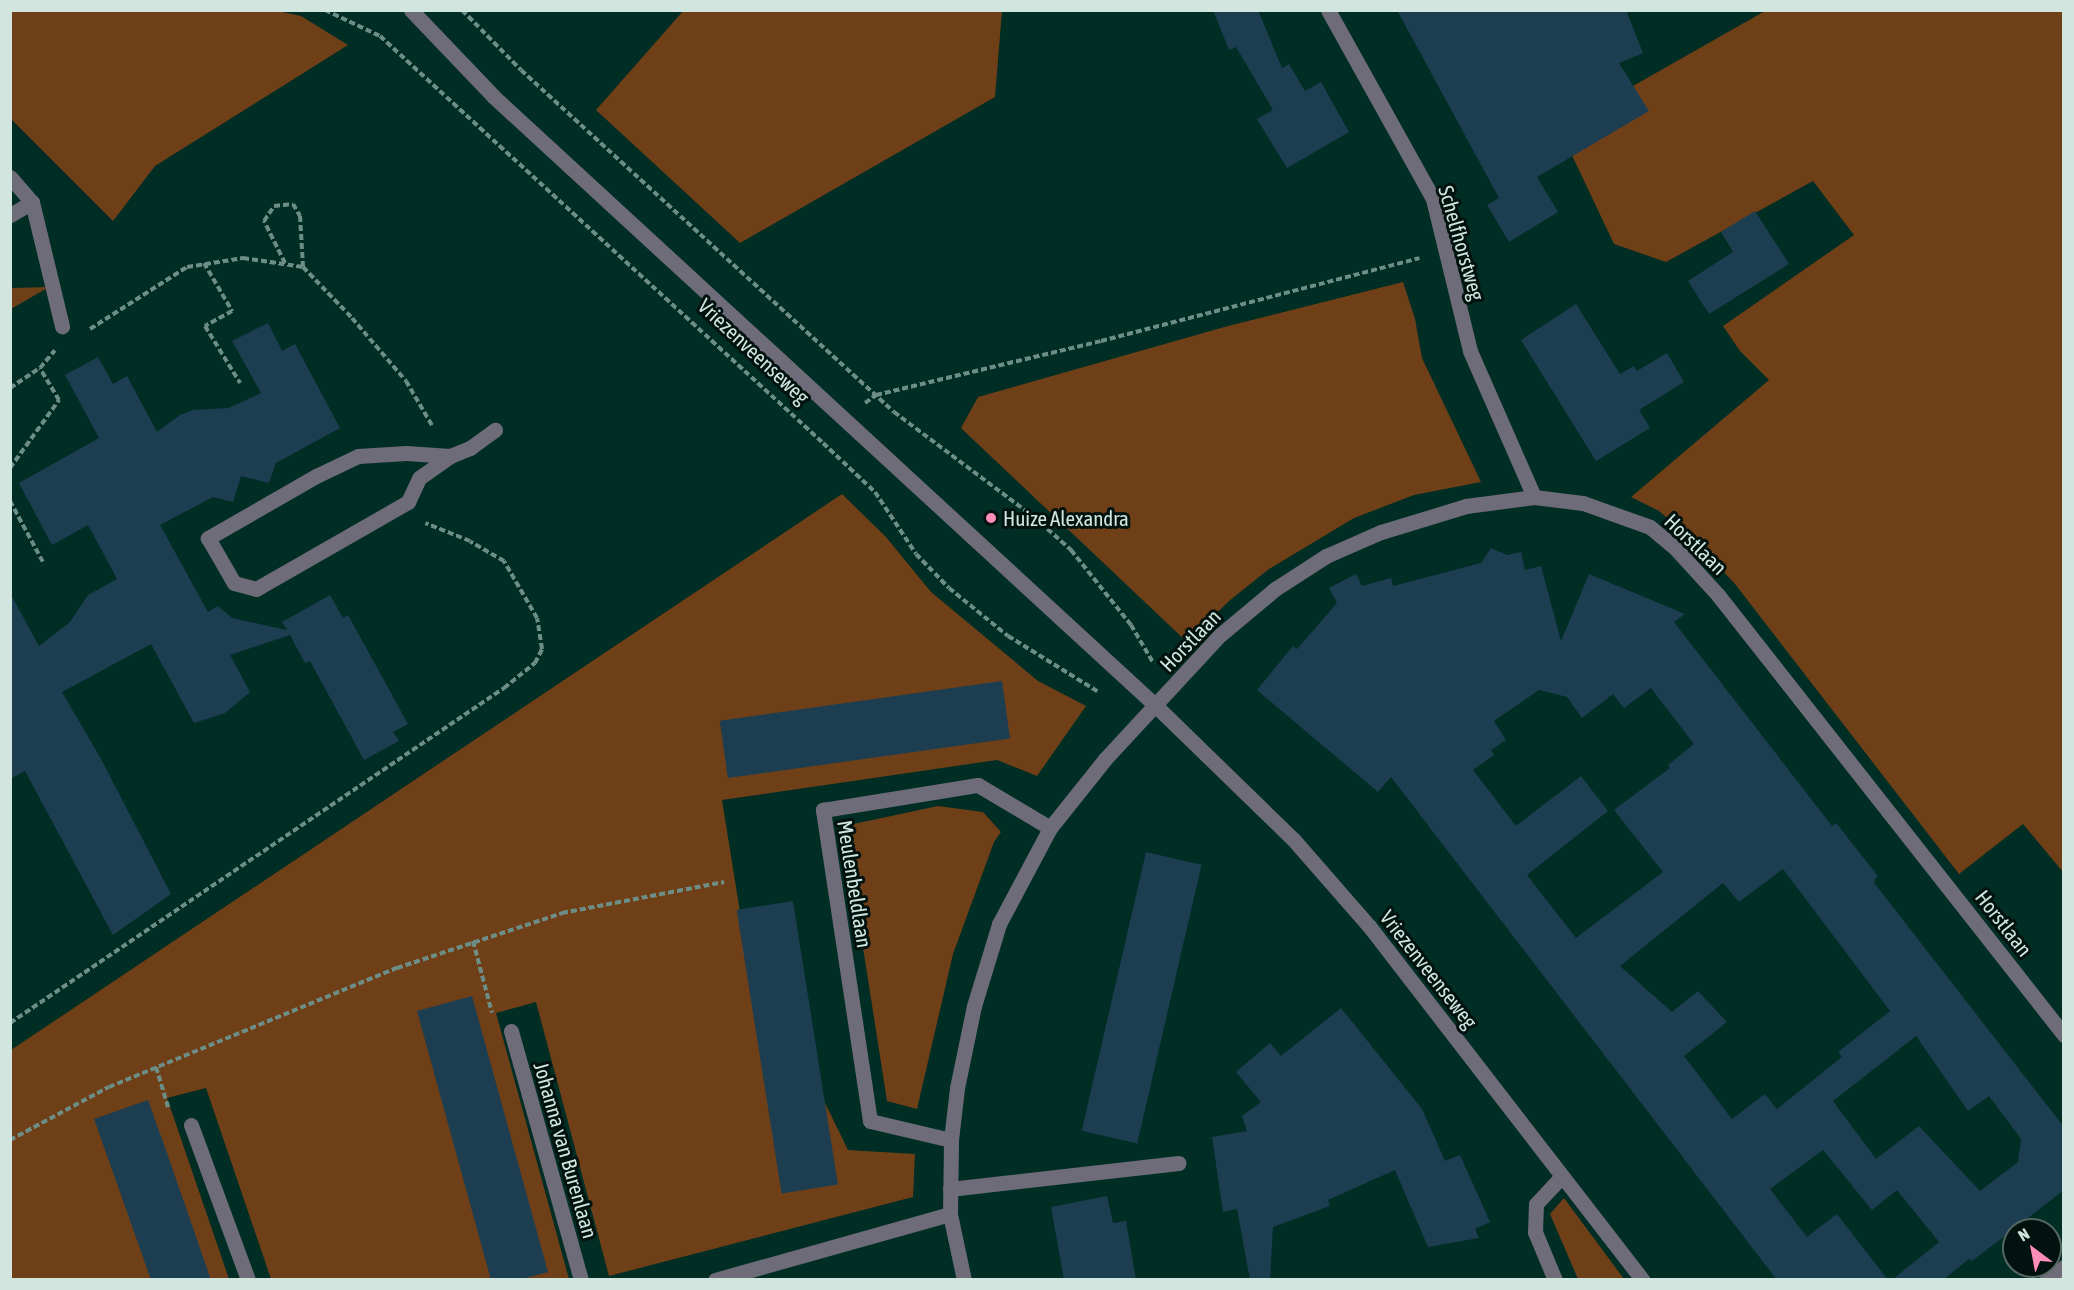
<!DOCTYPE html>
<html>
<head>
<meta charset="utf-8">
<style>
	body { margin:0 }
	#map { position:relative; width:2074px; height:1290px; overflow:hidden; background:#002d24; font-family:"Asap Condensed",sans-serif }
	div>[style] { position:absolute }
	.green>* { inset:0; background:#6f3f18 }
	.building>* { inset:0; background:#1d3e51; transform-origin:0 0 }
	.path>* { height:4px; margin-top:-2px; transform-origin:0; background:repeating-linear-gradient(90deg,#6d8e86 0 6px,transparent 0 9px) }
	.minor>* { height:15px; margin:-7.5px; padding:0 7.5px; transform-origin:7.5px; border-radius:7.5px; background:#6f6c7a }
	.dots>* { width:16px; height:16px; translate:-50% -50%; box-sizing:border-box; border:3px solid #02120e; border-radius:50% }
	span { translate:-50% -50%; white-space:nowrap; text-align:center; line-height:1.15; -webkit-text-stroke:6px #02120e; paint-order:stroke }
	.street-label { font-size:21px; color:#d0e6df }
	.poi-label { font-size:21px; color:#d0e6df }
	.left { translate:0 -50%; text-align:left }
	.frame { position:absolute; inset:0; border:12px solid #d0e6df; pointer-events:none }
	.north { position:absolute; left:2002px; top:1218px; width:60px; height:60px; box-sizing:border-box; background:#02120e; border:2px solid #546762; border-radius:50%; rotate:328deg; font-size:16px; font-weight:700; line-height:24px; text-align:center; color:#d0e6df }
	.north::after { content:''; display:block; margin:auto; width:21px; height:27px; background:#ff8ebb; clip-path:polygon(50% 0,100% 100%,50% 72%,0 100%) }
</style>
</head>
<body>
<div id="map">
	<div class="green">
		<div style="clip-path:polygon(684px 10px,1002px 11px,995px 97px,740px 243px,596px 110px)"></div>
		<div style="clip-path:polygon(10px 11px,277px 11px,301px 16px,348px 45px,155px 166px,113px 221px,11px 119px)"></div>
		<div style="clip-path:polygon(1765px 11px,2063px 11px,2063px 872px,2023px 824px,1959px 874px,1735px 584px,1698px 544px,1659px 511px,1631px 497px,1769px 380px,1740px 351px,1723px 326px,1854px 235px,1813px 181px,1666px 262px,1614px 244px,1559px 128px)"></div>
		<div style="clip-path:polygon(1403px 282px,1415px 319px,1422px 358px,1481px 482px,1414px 495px,1354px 518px,1269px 569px,1229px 601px,1187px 642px,961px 428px,978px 397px,1228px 326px)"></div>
		<div style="clip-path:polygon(49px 287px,11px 309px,11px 288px)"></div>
		<div style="clip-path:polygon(842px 494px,886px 537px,931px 592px,1038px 681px,1086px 706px,1037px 776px,997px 760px,722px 800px,744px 937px,848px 1150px,915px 1154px,913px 1197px,609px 1276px,536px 1002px,496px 1013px,569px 1279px,271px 1279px,206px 1088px,167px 1098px,229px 1279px,11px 1280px,11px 1050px)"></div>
		<div style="clip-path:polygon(938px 806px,983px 812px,1001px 832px,994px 842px,953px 954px,917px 1109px,887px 1101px,844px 826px)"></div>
		<div style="clip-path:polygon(1564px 1198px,1624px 1279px,1578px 1279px,1550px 1214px)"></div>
	</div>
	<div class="building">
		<div style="clip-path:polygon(1213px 10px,1258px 10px,1282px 68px,1289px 64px,1305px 91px,1321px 82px,1349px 132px,1287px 168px,1257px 119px,1273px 110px,1236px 47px,1229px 50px)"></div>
		<div style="clip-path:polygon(1397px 10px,1626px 10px,1643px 53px,1619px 63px,1649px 111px,1537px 177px,1558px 212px,1509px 242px,1487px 205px,1499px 198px)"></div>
		<div style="clip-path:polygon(1755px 211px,1789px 264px,1709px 314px,1688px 281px,1733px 252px,1721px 232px)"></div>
		<div style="clip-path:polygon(1576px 304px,1620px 374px,1634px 366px,1637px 371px,1667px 353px,1684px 382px,1639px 410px,1650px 428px,1596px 461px,1521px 340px)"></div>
		<div style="clip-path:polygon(268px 323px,282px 351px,295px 344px,340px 428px,276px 463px,269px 483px,241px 476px,233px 502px,213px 497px,160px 525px,208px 612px,218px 606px,232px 618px,287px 630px,282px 622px,330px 595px,343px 618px,348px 615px,408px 724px,393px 732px,399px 741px,364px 760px,310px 661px,305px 663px,290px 635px,230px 655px,250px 692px,225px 713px,194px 723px,151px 644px,62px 692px,101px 759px,171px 894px,113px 935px,25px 771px,10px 779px,10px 593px,39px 646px,70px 622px,88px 595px,117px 579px,88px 525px,52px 545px,19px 483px,99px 438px,65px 375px,98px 357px,113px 384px,127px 376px,157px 432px,180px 415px,193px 410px,229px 408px,261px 393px,232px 341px)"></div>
		<div style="clip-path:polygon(evenodd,1491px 548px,1507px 555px,1521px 552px,1525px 570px,1541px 566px,1561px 641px,1589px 574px,1685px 614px,1674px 622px,1832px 826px,1836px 823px,1878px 876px,1874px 880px,1875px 884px,2064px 1127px,2064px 1190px,1972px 1261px,1969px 1259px,1943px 1280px,1892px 1280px,1939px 1242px,1897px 1190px,1872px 1210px,1823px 1150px,1770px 1189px,1807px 1237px,1837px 1214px,1888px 1280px,1777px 1280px,1391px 777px,1378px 792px,1257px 690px,1293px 646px,1297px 649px,1337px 603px,1329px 588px,1356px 574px,1362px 586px,1391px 578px,1393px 586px,1481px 563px,1491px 548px,1651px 688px,1694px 744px,1668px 765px,1670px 768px,1614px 810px,1663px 872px,1576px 938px,1527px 875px,1608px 811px,1581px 776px,1516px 826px,1473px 770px,1494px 755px,1491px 750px,1506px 740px,1494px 721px,1539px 690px,1567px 697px,1582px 718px,1613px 694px,1624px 708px,1651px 688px,1491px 548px,1783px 869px,1890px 1011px,1838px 1052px,1842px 1057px,1777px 1109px,1765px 1094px,1732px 1119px,1684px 1056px,1727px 1022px,1698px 991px,1672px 1012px,1620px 966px,1723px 883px,1739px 902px,1783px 869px,1491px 548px,1916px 1036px,1968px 1111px,1989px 1096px,2021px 1139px,2018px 1162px,1980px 1191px,1919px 1126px,1876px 1159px,1833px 1101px,1916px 1036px)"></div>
		<div style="left:1002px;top:681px;width:58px;height:285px;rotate:82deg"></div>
		<div style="left:1146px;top:852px;width:57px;height:286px;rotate:13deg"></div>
		<div style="left:793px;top:901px;width:287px;height:57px;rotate:81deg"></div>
		<div style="clip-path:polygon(472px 996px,548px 1272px,519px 1280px,491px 1280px,417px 1011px)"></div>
		<div style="clip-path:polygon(1341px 1008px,1422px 1109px,1445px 1161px,1460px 1155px,1490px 1222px,1475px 1229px,1479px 1238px,1428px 1247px,1395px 1170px,1328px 1200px,1330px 1206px,1273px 1227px,1270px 1280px,1250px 1280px,1237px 1209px,1223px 1212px,1212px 1137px,1247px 1131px,1242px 1116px,1261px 1102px,1236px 1072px,1270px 1043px,1281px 1056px)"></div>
		<div style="clip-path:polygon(148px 1100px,167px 1153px,211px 1280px,151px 1280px,126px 1209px,94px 1119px)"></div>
		<div style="clip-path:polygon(1107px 1196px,1113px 1223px,1126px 1221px,1136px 1280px,1064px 1280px,1051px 1207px)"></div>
	</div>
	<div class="path">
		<div style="left:325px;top:10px;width:61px;rotate:25.3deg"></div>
		<div style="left:380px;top:36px;width:602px;rotate:42.57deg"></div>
		<div style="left:823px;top:443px;width:71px;rotate:43.3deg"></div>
		<div style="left:875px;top:492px;width:74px;rotate:56.5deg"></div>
		<div style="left:916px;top:554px;width:47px;rotate:45.9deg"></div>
		<div style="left:949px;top:588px;width:76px;rotate:39.1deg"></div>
		<div style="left:1008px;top:636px;width:105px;rotate:31.7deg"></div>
		<div style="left:462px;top:10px;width:84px;rotate:45.5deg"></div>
		<div style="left:521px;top:70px;width:506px;rotate:42.52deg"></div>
		<div style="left:894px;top:412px;width:175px;rotate:36.9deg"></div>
		<div style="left:1034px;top:517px;width:50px;rotate:41.7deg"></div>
		<div style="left:1071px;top:550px;width:96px;rotate:51.3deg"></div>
		<div style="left:1131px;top:625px;width:45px;rotate:59.5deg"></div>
		<div style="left:204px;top:263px;width:56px;rotate:59.7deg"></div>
		<div style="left:232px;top:311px;width:31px;rotate:151deg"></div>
		<div style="left:205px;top:326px;width:67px;rotate:58.4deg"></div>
		<div style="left:285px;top:263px;width:47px;rotate:-116.6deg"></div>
		<div style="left:264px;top:221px;width:18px;rotate:-56deg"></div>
		<div style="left:274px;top:206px;width:19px;rotate:-6deg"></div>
		<div style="left:293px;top:204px;width:14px;rotate:60deg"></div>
		<div style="left:300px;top:216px;width:51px;rotate:86.6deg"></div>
		<div style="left:90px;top:329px;width:115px;rotate:-32.6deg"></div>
		<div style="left:187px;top:267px;width:57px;rotate:-9.1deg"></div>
		<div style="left:243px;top:258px;width:61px;rotate:8.5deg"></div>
		<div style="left:303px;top:267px;width:71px;rotate:46.1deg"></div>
		<div style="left:352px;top:318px;width:83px;rotate:49.4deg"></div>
		<div style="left:406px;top:381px;width:53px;rotate:59.6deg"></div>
		<div style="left:10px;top:388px;width:36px;rotate:-34deg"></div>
		<div style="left:40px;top:368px;width:23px;rotate:-50deg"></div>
		<div style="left:865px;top:403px;width:14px;rotate:-36deg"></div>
		<div style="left:876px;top:395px;width:231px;rotate:-13.5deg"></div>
		<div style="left:1101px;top:341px;width:329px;rotate:-14.6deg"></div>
		<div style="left:10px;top:468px;width:84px;rotate:-54.2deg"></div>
		<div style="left:59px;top:400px;width:37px;rotate:-121deg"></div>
		<div style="left:10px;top:501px;width:72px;rotate:61.6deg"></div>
		<div style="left:473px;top:941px;width:74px;rotate:75.2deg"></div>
		<div style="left:10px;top:1023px;width:597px;rotate:-34.14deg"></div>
		<div style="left:504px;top:688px;width:40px;rotate:-39deg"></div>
		<div style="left:535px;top:663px;width:16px;rotate:-63deg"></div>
		<div style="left:542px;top:649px;width:31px;rotate:-99deg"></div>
		<div style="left:537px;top:618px;width:66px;rotate:-120.1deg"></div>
		<div style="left:504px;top:561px;width:39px;rotate:-150deg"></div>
		<div style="left:470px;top:541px;width:48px;rotate:-158.2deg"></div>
		<div style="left:156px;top:1067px;width:45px;rotate:73.2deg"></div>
		<div style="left:10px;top:1140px;width:112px;rotate:-28.2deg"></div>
		<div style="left:109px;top:1087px;width:312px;rotate:-22.5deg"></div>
		<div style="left:397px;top:968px;width:174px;rotate:-18.4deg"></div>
		<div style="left:562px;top:913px;width:165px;rotate:-10.8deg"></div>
	</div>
	<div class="minor">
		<div style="left:411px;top:10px;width:120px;rotate:46.3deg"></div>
		<div style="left:494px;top:97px;width:900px;rotate:42.61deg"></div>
		<div style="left:1156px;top:706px;width:191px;rotate:44.2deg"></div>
		<div style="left:1293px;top:839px;width:116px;rotate:48.9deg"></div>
		<div style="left:1369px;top:926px;width:448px;rotate:52.3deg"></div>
		<div style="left:1328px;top:10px;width:216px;rotate:60.9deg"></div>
		<div style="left:1433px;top:199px;width:156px;rotate:76.3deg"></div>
		<div style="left:1470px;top:351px;width:159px;rotate:66.3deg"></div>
		<div style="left:10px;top:177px;width:33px;rotate:49deg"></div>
		<div style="left:32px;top:202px;width:26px;rotate:149deg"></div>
		<div style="left:32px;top:202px;width:128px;rotate:76.4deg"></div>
		<div style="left:450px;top:456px;width:44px;rotate:-176.1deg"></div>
		<div style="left:406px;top:453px;width:48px;rotate:176.4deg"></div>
		<div style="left:358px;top:456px;width:47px;rotate:154.5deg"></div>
		<div style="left:316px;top:476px;width:125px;rotate:150.1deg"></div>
		<div style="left:208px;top:538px;width:52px;rotate:60deg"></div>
		<div style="left:234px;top:583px;width:23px;rotate:15deg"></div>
		<div style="left:256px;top:589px;width:175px;rotate:-29.8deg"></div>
		<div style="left:408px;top:502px;width:26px;rotate:-65deg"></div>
		<div style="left:419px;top:478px;width:38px;rotate:-35deg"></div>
		<div style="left:450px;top:456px;width:22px;rotate:-22deg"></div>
		<div style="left:470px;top:448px;width:31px;rotate:-36deg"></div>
		<div style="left:511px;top:1031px;width:259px;rotate:74.3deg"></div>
		<div style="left:191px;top:1125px;width:165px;rotate:69.8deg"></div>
		<div style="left:951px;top:1140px;width:83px;rotate:-166.8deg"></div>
		<div style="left:870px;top:1121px;width:315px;rotate:-98.6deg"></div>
		<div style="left:823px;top:810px;width:157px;rotate:-9.2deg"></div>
		<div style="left:978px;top:785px;width:84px;rotate:30.8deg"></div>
		<div style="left:950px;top:1189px;width:230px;rotate:-6.5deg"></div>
		<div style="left:715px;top:1280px;width:244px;rotate:-15.7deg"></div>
		<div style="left:964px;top:1280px;width:67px;rotate:-102deg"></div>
		<div style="left:950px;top:1214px;width:74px;rotate:-89.2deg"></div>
		<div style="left:951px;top:1140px;width:52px;rotate:-83.4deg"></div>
		<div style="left:957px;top:1088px;width:84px;rotate:-78.3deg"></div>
		<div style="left:974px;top:1006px;width:86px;rotate:-73deg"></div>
		<div style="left:999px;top:924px;width:109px;rotate:-62deg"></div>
		<div style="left:1050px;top:828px;width:88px;rotate:-51.4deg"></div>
		<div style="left:1105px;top:759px;width:169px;rotate:-47.2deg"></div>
		<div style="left:1220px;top:635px;width:72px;rotate:-39.9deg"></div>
		<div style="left:1275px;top:589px;width:61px;rotate:-32.9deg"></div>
		<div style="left:1326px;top:556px;width:60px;rotate:-23.6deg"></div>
		<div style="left:1381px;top:532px;width:89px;rotate:-17deg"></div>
		<div style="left:1466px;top:506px;width:69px;rotate:-7.5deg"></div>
		<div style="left:1534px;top:497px;width:49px;rotate:7deg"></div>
		<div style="left:1583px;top:503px;width:71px;rotate:19.7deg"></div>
		<div style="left:1650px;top:527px;width:34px;rotate:40deg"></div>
		<div style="left:1676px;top:549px;width:62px;rotate:47.6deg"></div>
		<div style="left:1718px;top:595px;width:560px;rotate:51.82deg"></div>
		<div style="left:1555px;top:1280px;width:52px;rotate:-112.6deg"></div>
		<div style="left:1535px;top:1232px;width:28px;rotate:-88deg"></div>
		<div style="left:1536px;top:1204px;width:38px;rotate:-47deg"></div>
		<div style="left:2046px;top:1280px;width:22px;rotate:-36deg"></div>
	</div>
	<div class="dots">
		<div style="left:991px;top:518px;background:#ff8ebb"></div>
	</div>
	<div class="street-label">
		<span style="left:1462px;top:243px;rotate:74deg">Schelfhorstweg</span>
		<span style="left:754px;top:351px;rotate:43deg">Vriezenveenseweg</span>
		<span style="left:1696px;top:544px;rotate:44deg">Horstlaan</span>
		<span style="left:1190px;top:640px;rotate:-46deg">Horstlaan</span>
		<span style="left:855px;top:884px;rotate:81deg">Meulenbeldlaan</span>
		<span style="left:2004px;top:923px;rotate:52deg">Horstlaan</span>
		<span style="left:1429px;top:969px;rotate:52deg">Vriezenveenseweg</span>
		<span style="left:566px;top:1150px;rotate:74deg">Johanna van Burenlaan</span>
	</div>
	<div class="poi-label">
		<span class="left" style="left:1003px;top:518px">Huize Alexandra</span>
	</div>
	<div class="frame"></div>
	<div class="north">N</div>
</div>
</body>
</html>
